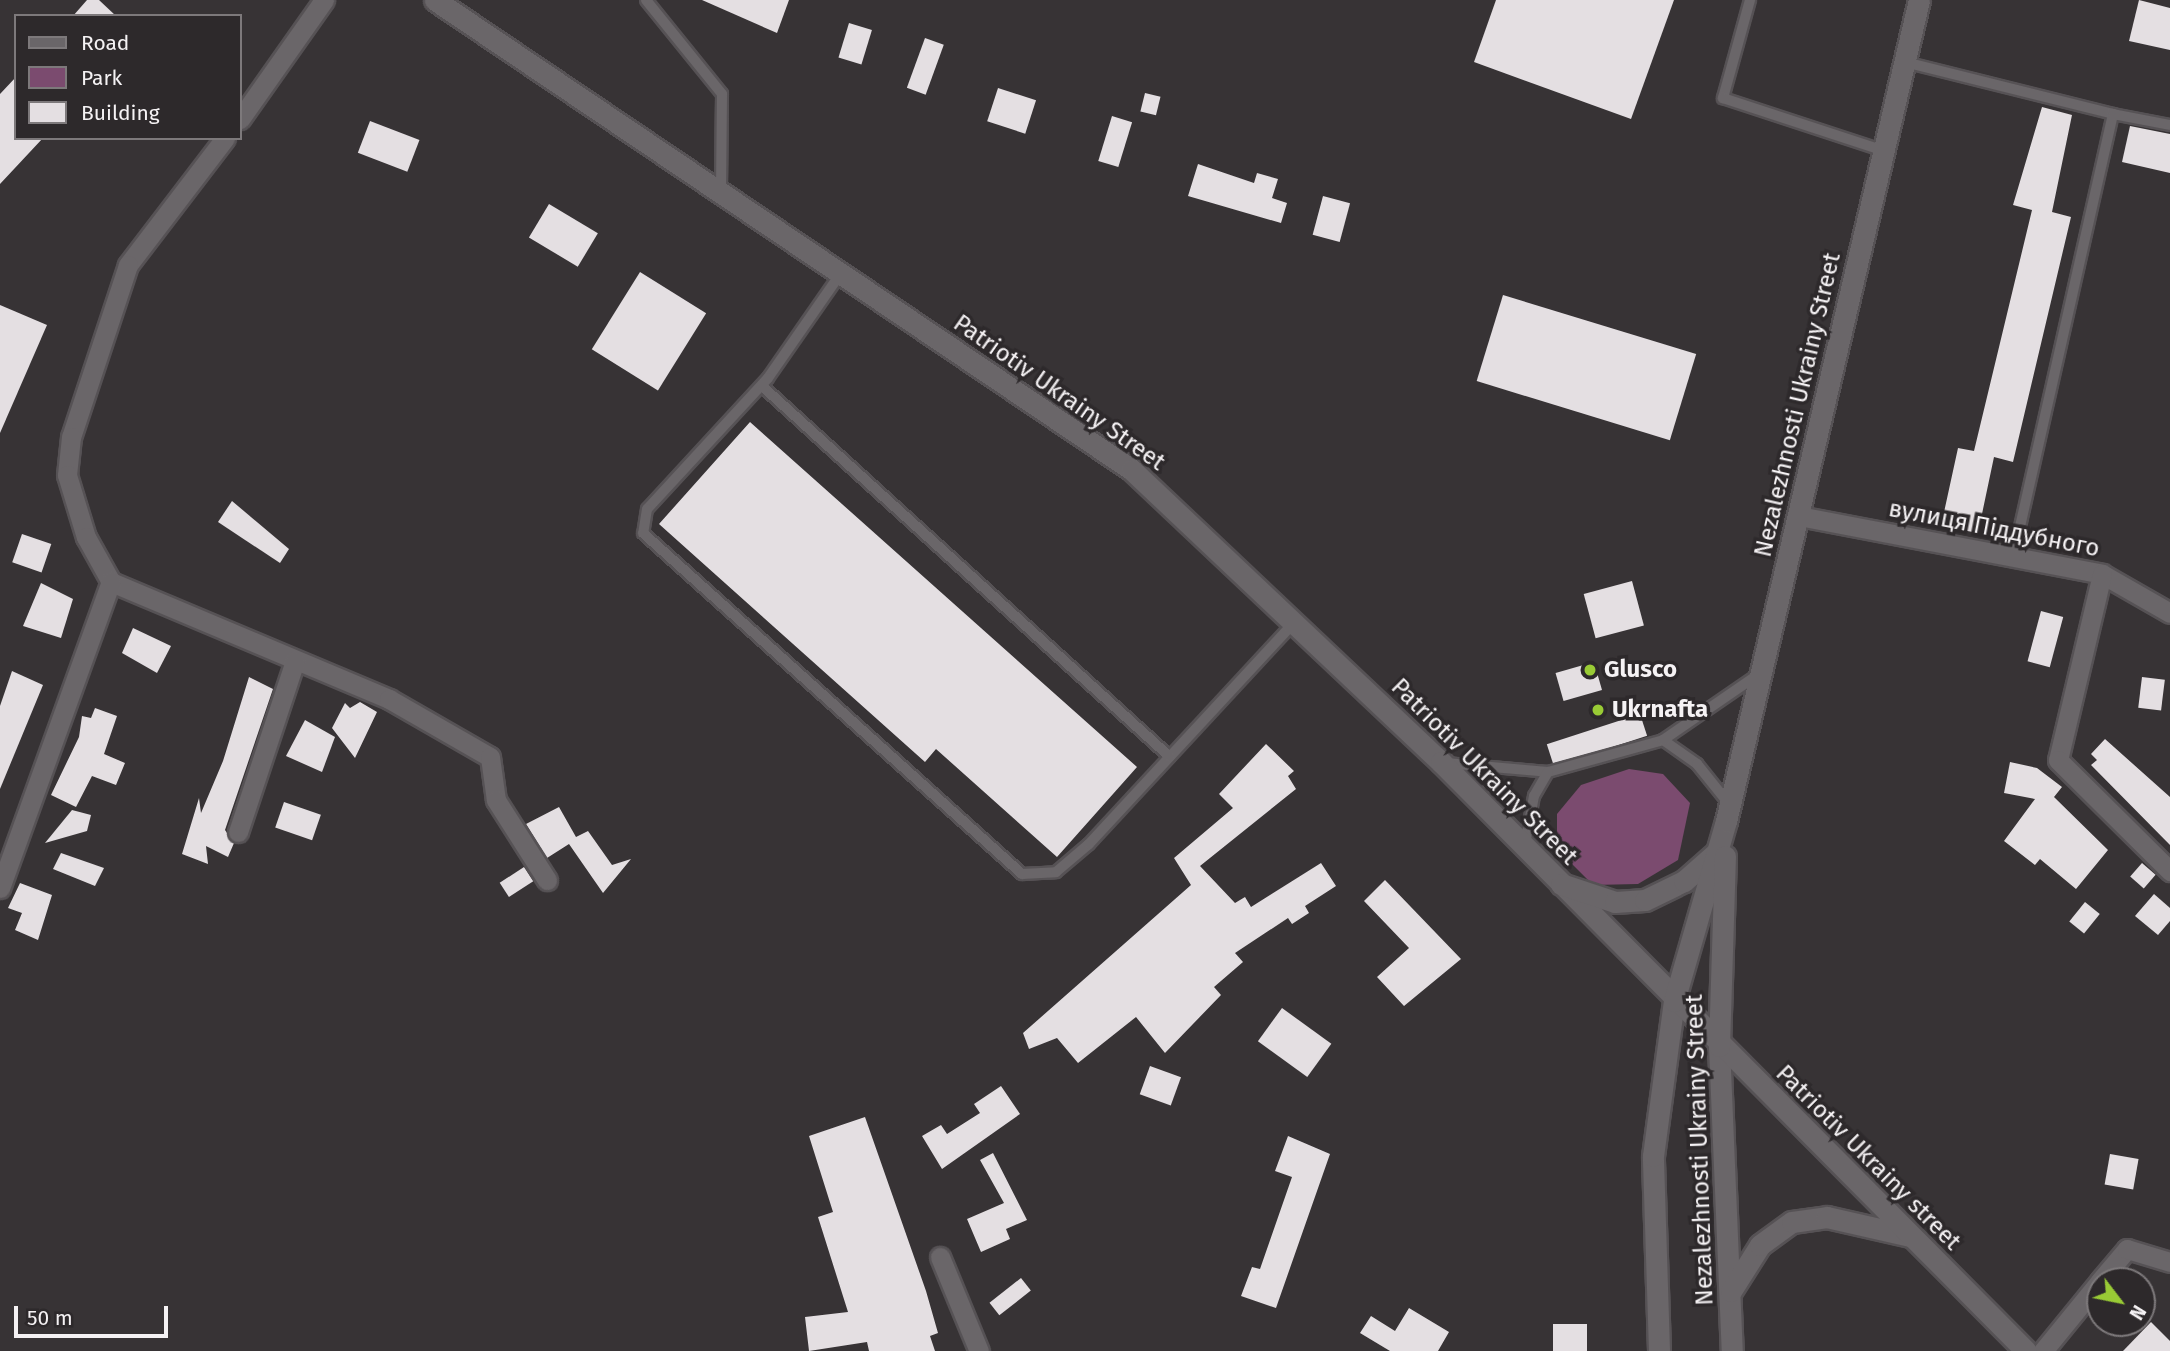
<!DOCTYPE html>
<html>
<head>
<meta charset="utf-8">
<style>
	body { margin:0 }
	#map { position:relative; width:2170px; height:1351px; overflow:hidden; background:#373335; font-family:"Fira Sans",sans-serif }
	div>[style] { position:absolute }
	.green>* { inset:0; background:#7b4b6f }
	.building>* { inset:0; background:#e4dfe2; transform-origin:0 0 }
	.roads { filter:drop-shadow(2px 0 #565255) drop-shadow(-2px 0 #565255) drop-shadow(0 2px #565255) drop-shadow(0 -2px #565255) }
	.service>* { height:10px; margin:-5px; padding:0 5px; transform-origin:5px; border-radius:5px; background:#6a6669 }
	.minor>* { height:19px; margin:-9.5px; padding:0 9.5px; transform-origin:9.5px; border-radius:9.5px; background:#6a6669 }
	.tertiary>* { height:21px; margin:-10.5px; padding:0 10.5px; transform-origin:10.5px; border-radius:10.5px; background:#6a6669 }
	.secondary>* { height:21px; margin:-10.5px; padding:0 10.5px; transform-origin:10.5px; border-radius:10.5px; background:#6a6669 }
	.dots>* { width:19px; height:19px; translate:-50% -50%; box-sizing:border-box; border:4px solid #2d292b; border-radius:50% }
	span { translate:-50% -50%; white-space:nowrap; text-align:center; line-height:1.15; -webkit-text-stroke:7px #2d292b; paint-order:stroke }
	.street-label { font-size:24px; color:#f5f2f4 }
	.poi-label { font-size:24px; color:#f5f2f4; font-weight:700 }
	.left { translate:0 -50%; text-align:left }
	.legend { position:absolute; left:14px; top:14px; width:228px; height:126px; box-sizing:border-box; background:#2d292b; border:2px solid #7d797b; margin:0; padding:9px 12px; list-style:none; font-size:21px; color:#f5f2f4 }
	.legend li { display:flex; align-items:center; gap:14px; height:35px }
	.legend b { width:35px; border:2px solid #7d797b }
	.north { position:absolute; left:2086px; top:1267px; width:70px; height:70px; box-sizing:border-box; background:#2d292b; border:2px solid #7d797b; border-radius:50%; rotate:122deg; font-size:19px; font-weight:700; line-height:28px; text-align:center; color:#f5f2f4 }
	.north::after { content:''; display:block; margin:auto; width:24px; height:32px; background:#99cb35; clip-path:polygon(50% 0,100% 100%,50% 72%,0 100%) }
	.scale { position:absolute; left:14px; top:1306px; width:154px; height:32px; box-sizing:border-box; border:4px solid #f5f2f4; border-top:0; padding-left:9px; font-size:21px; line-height:24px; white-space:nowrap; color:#f5f2f4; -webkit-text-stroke:5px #2d292b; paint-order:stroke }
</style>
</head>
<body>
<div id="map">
	<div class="green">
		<div style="clip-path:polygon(1629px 769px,1663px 774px,1690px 803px,1678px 860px,1638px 884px,1593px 885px,1557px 849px,1557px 814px,1581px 785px)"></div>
	</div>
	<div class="building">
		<div style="clip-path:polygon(87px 0,99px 0,116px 16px,73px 16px)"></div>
		<div style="clip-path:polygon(702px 0,789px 0,777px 33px)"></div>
		<div style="clip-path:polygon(1496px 0,1674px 0,1631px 119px,1474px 62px)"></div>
		<div style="clip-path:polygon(2139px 0,2170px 8px,2170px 50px,2129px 41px)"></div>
		<div style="left:849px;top:23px;width:24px;height:36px;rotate:17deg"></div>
		<div style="left:925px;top:38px;width:20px;height:53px;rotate:20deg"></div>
		<div style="clip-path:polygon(16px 77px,16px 138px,43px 138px,0 184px,0 94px)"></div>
		<div style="left:998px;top:88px;width:40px;height:35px;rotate:18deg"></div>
		<div style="left:1145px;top:93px;width:16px;height:19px;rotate:14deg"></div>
		<div style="clip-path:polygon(2042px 107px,2072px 115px,2052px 212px,2071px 217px,2013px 462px,1994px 457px,1978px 533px,1941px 526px,1958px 448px,1974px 451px,2032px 210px,2013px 205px)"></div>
		<div style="left:1112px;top:116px;width:21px;height:47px;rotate:17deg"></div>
		<div style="left:370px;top:121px;width:53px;height:34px;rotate:21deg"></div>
		<div style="clip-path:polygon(2130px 126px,2170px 134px,2170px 173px,2122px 162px)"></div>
		<div style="clip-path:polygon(1198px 164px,1254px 183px,1257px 173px,1278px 179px,1272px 198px,1287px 203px,1281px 223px,1188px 196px)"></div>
		<div style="left:1323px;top:196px;width:28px;height:40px;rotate:15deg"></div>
		<div style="left:549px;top:204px;width:57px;height:39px;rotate:31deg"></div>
		<div style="left:640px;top:272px;width:78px;height:91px;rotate:32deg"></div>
		<div style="left:1503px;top:295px;width:202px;height:90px;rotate:17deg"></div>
		<div style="clip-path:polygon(0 305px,47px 325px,0 433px)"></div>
		<div style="clip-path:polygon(750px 422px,1137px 767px,1057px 857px,936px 749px,925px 762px,659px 524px)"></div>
		<div style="clip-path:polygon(232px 501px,289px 549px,280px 563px,218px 522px)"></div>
		<div style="left:22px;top:534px;width:31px;height:30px;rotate:19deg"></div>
		<div style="left:1632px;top:581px;width:46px;height:50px;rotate:75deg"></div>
		<div style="clip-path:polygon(41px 583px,73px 599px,61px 638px,23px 626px)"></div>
		<div style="left:2041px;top:611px;width:23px;height:52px;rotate:15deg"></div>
		<div style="clip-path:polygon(133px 628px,171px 646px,157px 673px,122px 653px)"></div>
		<div style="left:1594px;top:662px;width:29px;height:40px;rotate:74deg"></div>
		<div style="clip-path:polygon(12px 671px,43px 685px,0 789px,0 706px)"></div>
		<div style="clip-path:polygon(249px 677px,273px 689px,225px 830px,234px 843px,228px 857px,206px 846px,208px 864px,182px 854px,199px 798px,201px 813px,223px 761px)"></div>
		<div style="left:2142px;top:677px;width:23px;height:31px;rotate:7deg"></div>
		<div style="clip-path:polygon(360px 702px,377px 712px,355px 758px,332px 728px,345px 703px,350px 708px)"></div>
		<div style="clip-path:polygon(95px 708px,117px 716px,104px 754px,125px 763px,116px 785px,92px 776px,76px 807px,51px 795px,79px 737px,82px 716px,91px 718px)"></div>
		<div style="left:1640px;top:714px;width:23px;height:98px;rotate:72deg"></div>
		<div style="clip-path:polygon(305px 720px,335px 737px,322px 772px,286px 756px)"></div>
		<div style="clip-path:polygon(2105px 739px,2170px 797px,2170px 845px,2091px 765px,2097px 760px,2091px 754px)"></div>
		<div style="clip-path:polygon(1266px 744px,1294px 771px,1288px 776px,1296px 789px,1200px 866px,1235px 903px,1245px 897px,1251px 907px,1321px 863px,1336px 886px,1305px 906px,1309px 913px,1292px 924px,1288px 918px,1235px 953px,1243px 962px,1214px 987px,1221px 995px,1165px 1053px,1136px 1017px,1078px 1063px,1057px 1038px,1029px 1049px,1023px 1033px,1191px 885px,1174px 858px,1233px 808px,1219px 794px)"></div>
		<div style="clip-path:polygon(2010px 762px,2037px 768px,2062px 787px,2054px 797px,2108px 850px,2076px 889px,2040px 859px,2035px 865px,2004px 841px,2035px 799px,2004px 793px)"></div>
		<div style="left:284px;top:802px;width:39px;height:27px;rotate:19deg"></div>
		<div style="clip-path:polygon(559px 807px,576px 837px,588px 831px,612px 865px,631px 859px,603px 893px,569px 844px,547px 858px,526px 824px)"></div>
		<div style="clip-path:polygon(72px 810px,91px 815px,87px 831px,45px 843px)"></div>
		<div style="clip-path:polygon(61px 853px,104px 868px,95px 886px,53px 869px)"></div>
		<div style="left:2142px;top:863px;width:18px;height:18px;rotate:41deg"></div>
		<div style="left:524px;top:867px;width:17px;height:29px;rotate:57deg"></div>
		<div style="clip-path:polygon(1385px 880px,1461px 959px,1404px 1006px,1377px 977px,1409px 948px,1364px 901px)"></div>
		<div style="clip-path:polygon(20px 883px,52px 895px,38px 940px,15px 930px,22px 913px,8px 908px)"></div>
		<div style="clip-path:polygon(2154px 894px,2170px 908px,2170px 921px,2158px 935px,2135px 916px)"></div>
		<div style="left:2085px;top:902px;width:19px;height:25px;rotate:39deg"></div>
		<div style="left:1282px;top:1008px;width:61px;height:41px;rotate:36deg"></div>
		<div style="left:1150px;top:1066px;width:33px;height:30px;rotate:20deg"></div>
		<div style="clip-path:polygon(1001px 1086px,1020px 1114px,942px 1169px,922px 1136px,941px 1125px,947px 1134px,980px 1113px,974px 1104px)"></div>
		<div style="clip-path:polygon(865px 1117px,926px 1291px,938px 1333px,930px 1336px,935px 1351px,869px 1351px,867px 1342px,809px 1351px,805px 1317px,848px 1312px,818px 1217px,833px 1212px,809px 1136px)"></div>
		<div style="clip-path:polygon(1288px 1136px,1330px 1154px,1276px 1308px,1241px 1296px,1252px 1267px,1260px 1269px,1292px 1177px,1275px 1171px)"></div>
		<div style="clip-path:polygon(993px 1153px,1027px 1220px,1006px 1229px,1010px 1239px,981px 1252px,967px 1219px,1004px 1203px,980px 1160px)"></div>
		<div style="left:2110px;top:1154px;width:29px;height:31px;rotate:10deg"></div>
		<div style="left:1021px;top:1278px;width:16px;height:40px;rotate:52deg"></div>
		<div style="clip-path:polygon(1409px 1308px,1449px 1332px,1438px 1351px,1390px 1351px,1360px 1333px,1371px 1316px,1395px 1331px)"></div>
		<div style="clip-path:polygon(2151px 1322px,2170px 1341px,2170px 1351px,2123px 1351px)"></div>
		<div style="left:1587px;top:1324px;width:27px;height:34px;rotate:90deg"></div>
	</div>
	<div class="roads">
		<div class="service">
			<div style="left:646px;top:0;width:121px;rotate:51deg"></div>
			<div style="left:722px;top:94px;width:98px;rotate:90.6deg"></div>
			<div style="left:1750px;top:0;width:102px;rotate:105.4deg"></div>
			<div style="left:1723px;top:98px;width:169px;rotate:18.2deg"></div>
			<div style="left:1905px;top:62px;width:214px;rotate:14deg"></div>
			<div style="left:2113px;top:114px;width:454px;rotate:102.7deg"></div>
			<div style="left:2113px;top:114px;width:58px;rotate:10.9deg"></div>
			<div style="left:841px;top:273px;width:128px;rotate:124.8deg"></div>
			<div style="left:768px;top:378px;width:178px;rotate:132.7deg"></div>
			<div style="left:647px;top:509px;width:24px;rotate:99deg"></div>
			<div style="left:643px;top:533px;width:510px;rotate:41.98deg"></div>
			<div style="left:1022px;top:874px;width:34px;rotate:-3deg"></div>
			<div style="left:1056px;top:872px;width:43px;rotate:-40.3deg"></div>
			<div style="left:1089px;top:844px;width:301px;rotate:-47.2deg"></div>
			<div style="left:762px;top:386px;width:551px;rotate:42.28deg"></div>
			<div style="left:1663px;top:740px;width:42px;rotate:35.2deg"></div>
			<div style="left:1697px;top:764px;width:53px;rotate:51.2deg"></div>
			<div style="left:1446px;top:763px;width:102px;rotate:5deg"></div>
			<div style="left:1548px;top:772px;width:119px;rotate:-15.5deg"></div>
			<div style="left:1663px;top:740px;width:113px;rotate:-34.5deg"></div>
			<div style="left:1525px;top:844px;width:49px;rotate:-79.4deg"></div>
			<div style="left:1534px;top:796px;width:28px;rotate:-60deg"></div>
		</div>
		<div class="minor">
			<div style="left:240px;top:119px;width:146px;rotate:-54.8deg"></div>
			<div style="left:225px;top:138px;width:160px;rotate:127.4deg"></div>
			<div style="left:128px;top:265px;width:181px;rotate:108.3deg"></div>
			<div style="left:71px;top:437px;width:38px;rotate:96deg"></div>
			<div style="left:67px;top:475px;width:65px;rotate:73deg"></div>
			<div style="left:86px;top:537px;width:51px;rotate:60.9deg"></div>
			<div style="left:111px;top:582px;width:302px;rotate:22.8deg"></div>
			<div style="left:389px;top:699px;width:116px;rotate:29.9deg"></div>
			<div style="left:490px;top:757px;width:43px;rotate:82.1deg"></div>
			<div style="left:496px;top:800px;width:95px;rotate:57.5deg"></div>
			<div style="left:1799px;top:516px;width:309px;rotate:10.8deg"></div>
			<div style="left:2102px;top:574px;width:78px;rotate:29.8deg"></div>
			<div style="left:2102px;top:574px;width:191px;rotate:103.3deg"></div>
			<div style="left:2058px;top:760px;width:158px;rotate:44.7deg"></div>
			<div style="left:238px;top:832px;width:180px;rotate:-71.6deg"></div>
			<div style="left:0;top:888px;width:326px;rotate:-70.1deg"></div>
			<div style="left:940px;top:1257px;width:102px;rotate:67.5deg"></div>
			<div style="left:2100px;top:1281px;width:42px;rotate:-49.8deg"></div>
			<div style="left:2127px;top:1249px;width:45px;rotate:16.8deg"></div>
			<div style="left:2043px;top:1351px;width:90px;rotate:-50.8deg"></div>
		</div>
		<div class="tertiary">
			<div style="left:1719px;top:1046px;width:305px;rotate:87.6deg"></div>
			<div style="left:1731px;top:1291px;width:54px;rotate:-57.8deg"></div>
			<div style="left:1760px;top:1245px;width:39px;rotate:-36deg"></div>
			<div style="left:1792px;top:1222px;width:35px;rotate:-8deg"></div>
			<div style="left:1827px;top:1217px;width:85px;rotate:12.9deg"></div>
			<div style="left:1659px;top:1351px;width:195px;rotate:-91.8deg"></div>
			<div style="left:1653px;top:1156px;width:156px;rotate:-82.3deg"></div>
		</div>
		<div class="secondary">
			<div style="left:435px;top:0;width:841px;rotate:33.99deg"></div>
			<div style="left:1132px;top:470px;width:425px;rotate:43.4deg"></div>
			<div style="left:1441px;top:762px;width:830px;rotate:45.2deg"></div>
			<div style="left:1561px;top:884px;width:57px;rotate:18.4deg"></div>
			<div style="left:1615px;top:902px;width:30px;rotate:-4deg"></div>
			<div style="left:1645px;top:900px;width:43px;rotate:-26deg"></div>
			<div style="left:1684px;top:881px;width:44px;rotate:-41.3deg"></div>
			<div style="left:1674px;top:1001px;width:187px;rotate:-73.9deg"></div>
			<div style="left:1726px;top:821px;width:843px;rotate:-76.77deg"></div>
			<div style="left:1719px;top:1046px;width:190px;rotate:-88.2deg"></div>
		</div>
	</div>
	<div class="dots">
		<div style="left:1590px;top:670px;background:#99cb35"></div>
		<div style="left:1598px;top:710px;background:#99cb35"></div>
	</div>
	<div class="street-label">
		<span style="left:1059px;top:393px;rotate:35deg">Patriotiv Ukrainy Street</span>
		<span style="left:1798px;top:405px;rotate:-77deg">Nezalezhnosti Ukrainy Street</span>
		<span style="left:1994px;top:529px;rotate:11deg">вулиця Піддубного</span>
		<span style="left:1484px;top:772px;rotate:45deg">Patriotiv Ukrainy Street</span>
		<span style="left:1700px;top:1150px;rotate:-92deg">Nezalezhnosti Ukrainy Street</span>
		<span style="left:1868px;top:1158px;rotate:45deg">Patriotiv Ukrainy street</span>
	</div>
	<div class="poi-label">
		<span class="left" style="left:1604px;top:670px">Glusco</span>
		<span class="left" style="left:1612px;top:710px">Ukrnafta</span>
	</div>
	<ul class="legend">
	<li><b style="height:9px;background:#6a6669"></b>Road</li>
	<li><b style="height:19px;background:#7b4b6f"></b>Park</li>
	<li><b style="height:19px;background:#e4dfe2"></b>Building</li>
	</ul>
	<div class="north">N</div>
	<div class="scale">50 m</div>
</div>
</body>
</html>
